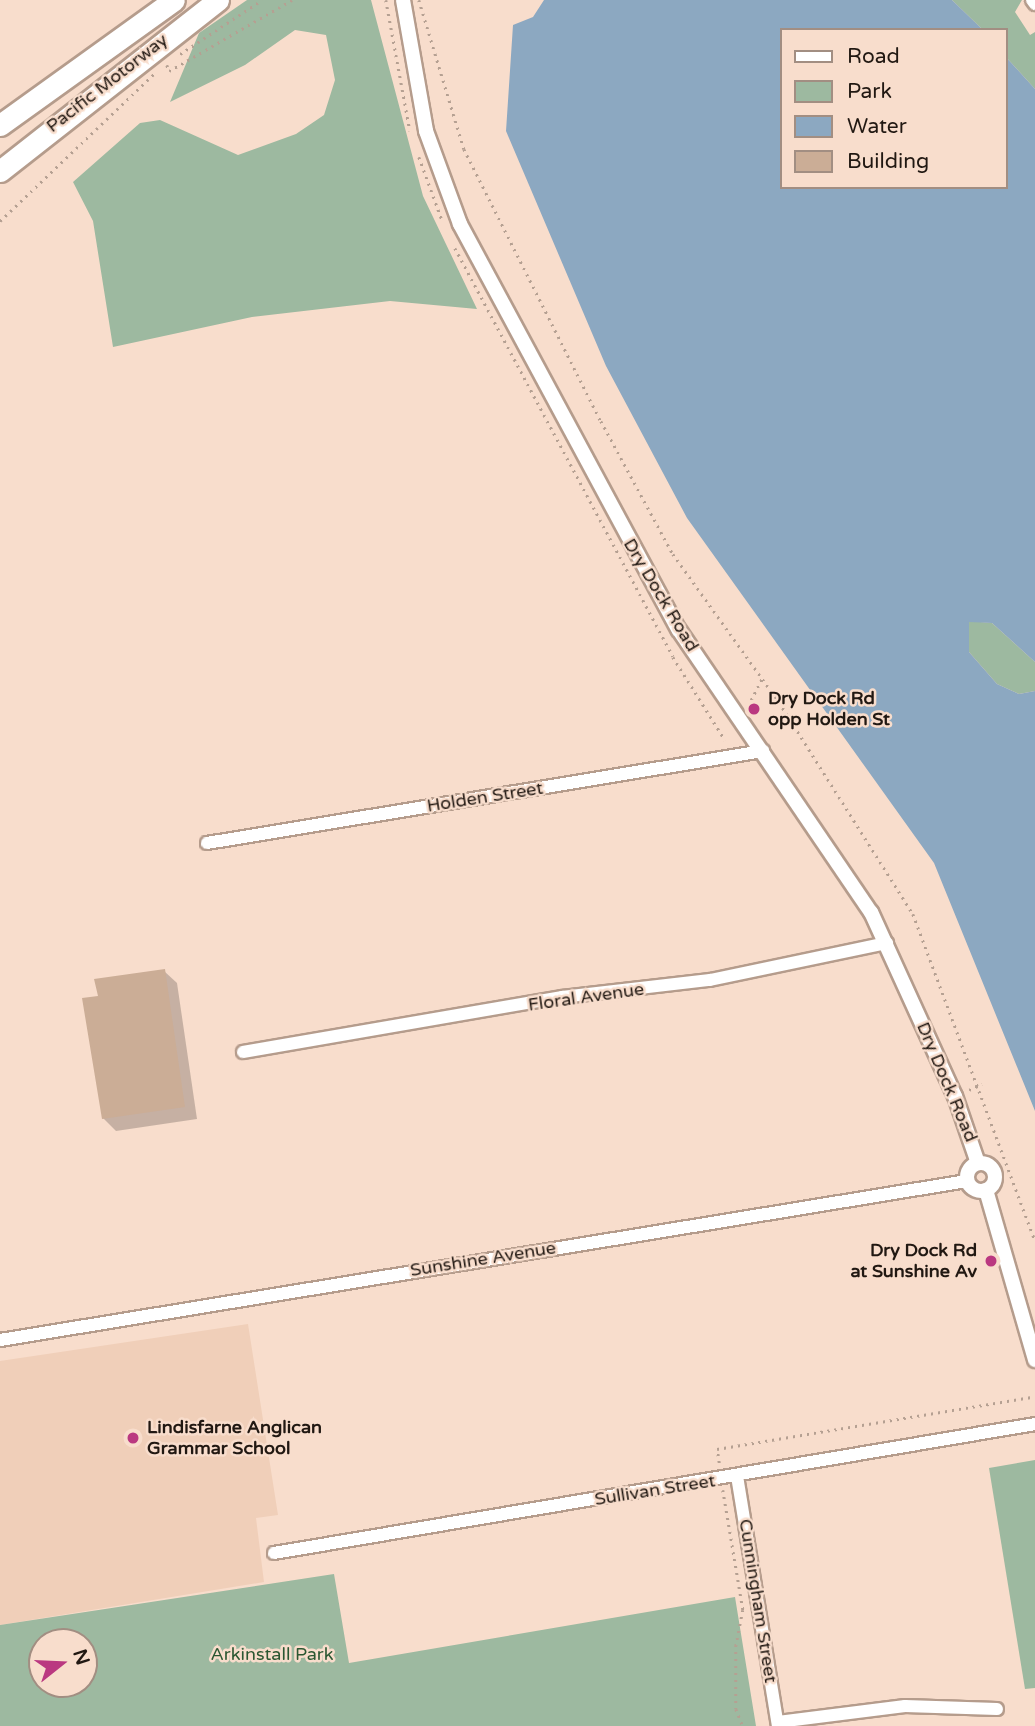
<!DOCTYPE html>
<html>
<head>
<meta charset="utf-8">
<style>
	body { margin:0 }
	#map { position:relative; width:1035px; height:1726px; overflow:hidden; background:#f8ddcc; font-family:"Varela Round",sans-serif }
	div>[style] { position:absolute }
	.built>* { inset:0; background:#f0cfb9 }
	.green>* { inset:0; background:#9db9a0 }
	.water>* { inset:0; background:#8ca8c1 }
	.shadow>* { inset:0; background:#0003 }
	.building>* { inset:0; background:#cbad96 }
	.path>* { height:2.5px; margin-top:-1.25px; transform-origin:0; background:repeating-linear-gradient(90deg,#b5a092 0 2px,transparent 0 7px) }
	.roads { filter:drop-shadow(2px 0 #b59c8c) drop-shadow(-2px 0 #b59c8c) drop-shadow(0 2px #b59c8c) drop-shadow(0 -2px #b59c8c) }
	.minor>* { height:12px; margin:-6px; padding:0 6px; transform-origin:6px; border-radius:6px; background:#fff }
	.tertiary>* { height:14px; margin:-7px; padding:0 7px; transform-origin:7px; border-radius:7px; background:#fff }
	.tertiary>.ring { margin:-7px; padding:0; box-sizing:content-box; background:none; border:14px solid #fff; border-radius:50% }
	.motorway>* { height:21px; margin:-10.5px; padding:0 10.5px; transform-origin:10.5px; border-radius:10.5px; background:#fff }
	.dots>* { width:19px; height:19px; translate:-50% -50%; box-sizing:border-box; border:4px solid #f8ddcc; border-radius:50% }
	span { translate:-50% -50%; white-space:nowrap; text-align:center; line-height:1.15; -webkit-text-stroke:5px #f8ddcc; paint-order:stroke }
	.street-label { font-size:18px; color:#211812 }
	.poi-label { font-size:18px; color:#211812; font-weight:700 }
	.left { translate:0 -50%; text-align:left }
	.right { translate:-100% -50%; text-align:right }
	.park-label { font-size:18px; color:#2b5732 }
	.legend { position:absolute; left:780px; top:28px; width:228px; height:161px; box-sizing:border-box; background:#f8ddcc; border:2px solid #a28e82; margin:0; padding:9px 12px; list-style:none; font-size:21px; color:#211812 }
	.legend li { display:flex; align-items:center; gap:14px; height:35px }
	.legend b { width:35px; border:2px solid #a28e82 }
	.north { position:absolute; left:28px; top:1628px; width:70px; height:70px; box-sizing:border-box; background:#f8ddcc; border:2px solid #a28e82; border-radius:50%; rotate:72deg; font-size:19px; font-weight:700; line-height:28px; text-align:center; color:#211812 }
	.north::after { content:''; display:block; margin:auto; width:24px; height:32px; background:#ba3880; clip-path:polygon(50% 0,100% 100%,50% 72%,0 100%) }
</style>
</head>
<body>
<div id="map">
	<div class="built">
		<div style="clip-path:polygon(248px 1324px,278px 1515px,256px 1518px,264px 1582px,0 1625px,0 1361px)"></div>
	</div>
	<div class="green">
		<div style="clip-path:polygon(247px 0,371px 0,423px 196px,477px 309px,390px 301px,252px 317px,113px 347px,93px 221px,73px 182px,140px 123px,160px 120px,238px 155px,296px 134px,324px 115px,335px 80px,326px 35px,295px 30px,245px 65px,170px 102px,199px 33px)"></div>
		<div style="clip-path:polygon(952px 0,1022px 0,1015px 12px,1030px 35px,1035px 32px,1035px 89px,1005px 56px,1005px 30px,983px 30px)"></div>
		<div style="clip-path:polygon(969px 621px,992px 623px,1035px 662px,1035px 691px,1019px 694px,997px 684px,969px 652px)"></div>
		<div style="clip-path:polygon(1035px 1460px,1035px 1688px,1025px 1689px,989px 1468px)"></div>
		<div style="clip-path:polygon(evenodd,334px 1574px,349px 1663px,735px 1597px,756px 1726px,0 1726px,0 1625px,334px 1574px,42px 1642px,84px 1642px,84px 1684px,42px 1684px,42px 1642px)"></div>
	</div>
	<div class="water">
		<div style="clip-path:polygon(544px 0,952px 0,983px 30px,781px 30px,781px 187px,1005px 187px,1005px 56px,1035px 89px,1035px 662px,992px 623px,969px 622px,969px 652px,997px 684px,1019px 694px,1035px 691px,1035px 1111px,934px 863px,687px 518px,606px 366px,506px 131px,513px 25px,533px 17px)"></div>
	</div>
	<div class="shadow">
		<div style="clip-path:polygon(164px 971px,177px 983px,197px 1119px,116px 1131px,103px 1118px,100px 998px)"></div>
	</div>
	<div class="building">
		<div style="clip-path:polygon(165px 969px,185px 1107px,102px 1119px,82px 998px,98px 996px,94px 979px)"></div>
	</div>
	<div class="path">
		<div style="left:386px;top:0;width:133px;rotate:79.6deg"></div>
		<div style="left:419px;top:0;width:156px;rotate:73.2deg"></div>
		<div style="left:464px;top:149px;width:305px;rotate:63.3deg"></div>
		<div style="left:601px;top:421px;width:151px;rotate:61.6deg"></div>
		<div style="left:673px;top:554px;width:182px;rotate:54.4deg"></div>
		<div style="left:779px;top:702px;width:251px;rotate:57.7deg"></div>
		<div style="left:913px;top:914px;width:348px;rotate:69.5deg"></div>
		<div style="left:180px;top:54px;width:98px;rotate:-33.4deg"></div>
		<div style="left:167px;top:65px;width:6px;rotate:72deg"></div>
		<div style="left:169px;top:71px;width:142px;rotate:-30deg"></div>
		<div style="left:419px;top:157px;width:67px;rotate:69.9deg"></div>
		<div style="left:0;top:221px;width:213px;rotate:-43.7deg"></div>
		<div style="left:455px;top:248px;width:463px;rotate:61.9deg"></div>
		<div style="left:673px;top:657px;width:98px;rotate:57.9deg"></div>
		<div style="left:751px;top:700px;width:25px;rotate:-63deg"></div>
		<div style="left:969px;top:1090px;width:14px;rotate:-25deg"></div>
		<div style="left:719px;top:1463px;width:14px;rotate:-98deg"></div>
		<div style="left:717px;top:1449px;width:319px;rotate:-9.4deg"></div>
		<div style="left:723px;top:1490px;width:122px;rotate:80.5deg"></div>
		<div style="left:743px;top:1610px;width:36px;rotate:101deg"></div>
		<div style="left:736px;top:1645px;width:64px;rotate:90deg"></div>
		<div style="left:736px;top:1709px;width:18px;rotate:68deg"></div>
	</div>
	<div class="roads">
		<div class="minor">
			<div style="left:1032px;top:0;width:5px;rotate:53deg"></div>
			<div style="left:207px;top:843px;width:564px;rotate:-9.4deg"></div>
			<div style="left:243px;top:1052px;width:324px;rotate:-9.8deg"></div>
			<div style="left:562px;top:997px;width:149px;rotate:-6.6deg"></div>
			<div style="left:710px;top:980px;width:181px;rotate:-11.8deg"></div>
			<div style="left:0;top:1340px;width:980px;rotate:-9.34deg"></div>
			<div style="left:737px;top:1476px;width:253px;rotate:80.7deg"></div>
			<div style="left:274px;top:1553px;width:772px;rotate:-9.62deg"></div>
			<div style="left:778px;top:1722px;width:128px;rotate:-7.2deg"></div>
			<div style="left:905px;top:1706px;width:92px;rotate:1.9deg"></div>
		</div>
		<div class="tertiary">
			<div style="left:403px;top:0;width:133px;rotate:80deg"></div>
			<div style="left:426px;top:131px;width:99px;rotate:69.9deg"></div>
			<div style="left:460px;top:224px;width:461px;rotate:61.7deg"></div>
			<div style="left:679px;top:630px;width:341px;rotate:55.8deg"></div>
			<div style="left:871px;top:912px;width:202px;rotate:65.5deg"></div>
			<div style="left:955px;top:1096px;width:71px;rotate:71.1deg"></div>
			<div class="ring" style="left:967px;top:1163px;width:14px;height:14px"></div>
			<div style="left:986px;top:1190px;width:177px;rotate:73.9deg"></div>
		</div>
		<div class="motorway">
			<div style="left:0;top:125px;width:214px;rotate:-35.7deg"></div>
			<div style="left:0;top:171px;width:277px;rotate:-38.1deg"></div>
		</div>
	</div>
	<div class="dots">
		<div style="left:754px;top:709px;background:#ba3880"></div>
		<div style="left:991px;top:1261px;background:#ba3880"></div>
		<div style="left:133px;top:1438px;background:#ba3880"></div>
	</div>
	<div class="street-label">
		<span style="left:107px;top:83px;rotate:-38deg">Pacific Motorway</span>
		<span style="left:661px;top:595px;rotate:59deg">Dry Dock Road</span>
		<span style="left:485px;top:797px;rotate:-9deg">Holden Street</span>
		<span style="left:586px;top:997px;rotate:-8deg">Floral Avenue</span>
		<span style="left:947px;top:1082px;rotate:67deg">Dry Dock Road</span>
		<span style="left:483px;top:1259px;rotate:-9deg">Sunshine Avenue</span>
		<span style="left:655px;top:1490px;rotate:-9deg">Sullivan Street</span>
		<span style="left:758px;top:1601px;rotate:81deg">Cunningham Street</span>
	</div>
	<div class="poi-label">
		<span class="left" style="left:768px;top:709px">Dry Dock Rd<br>opp Holden St</span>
		<span class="right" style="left:977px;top:1261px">Dry Dock Rd<br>at Sunshine Av</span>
		<span class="left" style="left:147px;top:1438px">Lindisfarne Anglican<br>Grammar School</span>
	</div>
	<div class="park-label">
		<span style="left:272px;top:1654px">Arkinstall Park</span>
	</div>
	<ul class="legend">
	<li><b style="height:9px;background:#fff"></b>Road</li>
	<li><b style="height:19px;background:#9db9a0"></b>Park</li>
	<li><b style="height:19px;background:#8ca8c1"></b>Water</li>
	<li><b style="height:19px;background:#cbad96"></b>Building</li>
	</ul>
	<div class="north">N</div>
</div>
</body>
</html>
